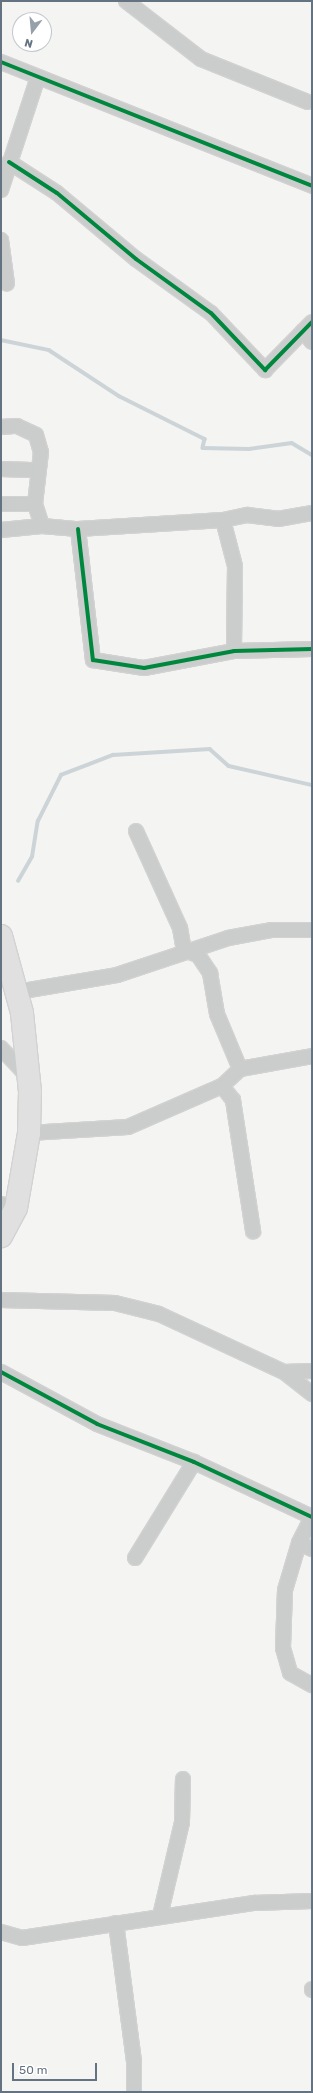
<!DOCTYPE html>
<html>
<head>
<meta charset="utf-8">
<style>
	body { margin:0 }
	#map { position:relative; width:313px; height:2093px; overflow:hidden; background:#f4f4f2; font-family:Rubik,sans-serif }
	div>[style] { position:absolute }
	.stream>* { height:3.5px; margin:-1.75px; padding:0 1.75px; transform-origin:1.75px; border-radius:1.75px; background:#ccd4d7 }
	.roads { filter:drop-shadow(1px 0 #d1d2d1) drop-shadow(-1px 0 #d1d2d1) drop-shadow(0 1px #d1d2d1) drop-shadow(0 -1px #d1d2d1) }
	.minor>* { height:14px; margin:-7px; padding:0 7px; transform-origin:7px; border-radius:7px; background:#cbcdcd }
	.primary>* { height:22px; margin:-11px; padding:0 11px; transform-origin:11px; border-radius:11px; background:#e0e0e0 }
	.cycleway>* { height:4px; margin:-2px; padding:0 2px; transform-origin:2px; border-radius:2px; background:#00873e }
	span { translate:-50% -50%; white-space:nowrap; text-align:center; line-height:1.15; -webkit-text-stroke:4px #fff; paint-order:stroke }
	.frame { position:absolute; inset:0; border:2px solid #647382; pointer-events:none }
	.north { position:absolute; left:12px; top:12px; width:40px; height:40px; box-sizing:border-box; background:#fff; border:1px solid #c1c7cd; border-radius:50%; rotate:196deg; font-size:11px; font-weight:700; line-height:16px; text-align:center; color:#647382 }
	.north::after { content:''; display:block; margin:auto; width:14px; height:18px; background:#96a0a9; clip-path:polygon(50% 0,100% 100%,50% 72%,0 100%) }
	.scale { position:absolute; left:12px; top:2063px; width:85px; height:18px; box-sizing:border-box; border:2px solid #647382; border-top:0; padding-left:5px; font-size:12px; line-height:14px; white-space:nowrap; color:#647382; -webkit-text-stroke:3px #fff; paint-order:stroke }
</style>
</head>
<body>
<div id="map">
	<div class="stream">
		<div style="left:1px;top:340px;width:49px;rotate:11.8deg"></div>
		<div style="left:49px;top:350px;width:84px;rotate:33.3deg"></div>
		<div style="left:119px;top:396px;width:96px;rotate:26.6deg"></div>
		<div style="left:205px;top:439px;width:9px;rotate:103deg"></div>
		<div style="left:203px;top:448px;width:46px;rotate:1.2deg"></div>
		<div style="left:249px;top:449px;width:43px;rotate:-7.9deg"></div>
		<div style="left:292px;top:443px;width:23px;rotate:31deg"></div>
		<div style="left:18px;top:881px;width:28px;rotate:-60deg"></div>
		<div style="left:32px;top:857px;width:36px;rotate:-81deg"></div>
		<div style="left:38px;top:821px;width:51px;rotate:-63.4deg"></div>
		<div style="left:61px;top:775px;width:56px;rotate:-21deg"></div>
		<div style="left:113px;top:755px;width:97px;rotate:-3.5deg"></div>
		<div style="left:210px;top:749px;width:25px;rotate:42deg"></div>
		<div style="left:229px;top:766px;width:85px;rotate:12.9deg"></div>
	</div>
	<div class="roads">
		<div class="minor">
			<div style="left:126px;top:1px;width:95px;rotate:37.7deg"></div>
			<div style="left:201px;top:59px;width:115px;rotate:21.9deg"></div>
			<div style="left:1px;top:62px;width:335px;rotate:21.7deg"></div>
			<div style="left:9px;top:162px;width:57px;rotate:32.9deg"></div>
			<div style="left:57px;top:193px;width:103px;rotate:39.9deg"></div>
			<div style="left:136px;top:259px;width:92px;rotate:35.8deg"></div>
			<div style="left:211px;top:313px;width:79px;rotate:46.5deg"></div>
			<div style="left:265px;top:370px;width:67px;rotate:-45.6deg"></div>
			<div style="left:1px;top:190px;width:119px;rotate:-71.9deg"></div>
			<div style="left:1px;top:240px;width:44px;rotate:82.2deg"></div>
			<div style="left:303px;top:331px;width:14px;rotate:51deg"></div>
			<div style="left:1px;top:427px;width:16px;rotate:-4deg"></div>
			<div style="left:17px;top:426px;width:21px;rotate:25deg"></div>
			<div style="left:36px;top:435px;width:18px;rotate:74deg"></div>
			<div style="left:41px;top:452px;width:52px;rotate:96.6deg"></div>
			<div style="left:35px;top:504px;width:23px;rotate:72deg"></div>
			<div style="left:1px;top:469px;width:37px;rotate:2deg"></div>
			<div style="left:1px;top:504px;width:34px"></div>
			<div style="left:223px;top:520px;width:48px;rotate:75.4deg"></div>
			<div style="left:235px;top:566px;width:85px;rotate:90.7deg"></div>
			<div style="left:78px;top:529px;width:132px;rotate:83.5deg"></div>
			<div style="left:93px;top:660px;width:52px;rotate:8.9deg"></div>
			<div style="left:144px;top:668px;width:92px;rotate:-10.7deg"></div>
			<div style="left:234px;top:651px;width:78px;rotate:-1.5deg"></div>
			<div style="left:1px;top:530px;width:41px;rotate:-5.6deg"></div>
			<div style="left:42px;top:526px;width:36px;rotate:5deg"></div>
			<div style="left:78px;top:529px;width:145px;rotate:-3.6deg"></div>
			<div style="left:223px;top:520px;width:25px;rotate:-12deg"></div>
			<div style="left:247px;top:515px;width:31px;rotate:7deg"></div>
			<div style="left:278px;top:519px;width:35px;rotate:-10deg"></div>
			<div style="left:136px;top:831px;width:107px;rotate:65.6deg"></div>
			<div style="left:180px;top:928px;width:22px;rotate:80deg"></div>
			<div style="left:184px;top:950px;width:15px;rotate:20deg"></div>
			<div style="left:198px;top:955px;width:22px;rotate:56deg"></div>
			<div style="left:210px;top:973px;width:42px;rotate:80.3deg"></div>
			<div style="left:217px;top:1014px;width:60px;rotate:67.3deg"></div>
			<div style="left:17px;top:992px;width:101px;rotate:-9.6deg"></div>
			<div style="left:117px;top:975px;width:117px;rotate:-18.4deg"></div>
			<div style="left:228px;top:938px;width:45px;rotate:-10.3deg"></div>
			<div style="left:272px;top:930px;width:40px"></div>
			<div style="left:1px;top:1048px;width:41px;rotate:47deg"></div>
			<div style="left:222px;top:1086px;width:18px;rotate:52deg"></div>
			<div style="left:233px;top:1100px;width:133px;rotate:81.3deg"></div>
			<div style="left:29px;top:1133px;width:99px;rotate:-3.5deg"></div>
			<div style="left:128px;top:1127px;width:103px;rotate:-23.6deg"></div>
			<div style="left:222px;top:1086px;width:25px;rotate:-43deg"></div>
			<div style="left:240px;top:1069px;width:73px;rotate:-10.2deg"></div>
			<div style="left:1px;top:1204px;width:16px;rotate:15deg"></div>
			<div style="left:1px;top:1300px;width:114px;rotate:1.5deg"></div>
			<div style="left:115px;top:1303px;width:45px;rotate:14deg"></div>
			<div style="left:159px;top:1314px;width:138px;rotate:24.9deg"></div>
			<div style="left:284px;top:1372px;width:28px;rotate:-2deg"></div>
			<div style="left:1px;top:1372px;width:109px;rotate:28.4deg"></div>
			<div style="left:97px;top:1424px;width:104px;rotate:21.4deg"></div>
			<div style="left:194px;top:1462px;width:130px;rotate:25deg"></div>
			<div style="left:284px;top:1372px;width:36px;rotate:38deg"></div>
			<div style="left:312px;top:1517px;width:29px;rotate:117deg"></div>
			<div style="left:299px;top:1543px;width:49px;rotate:106.6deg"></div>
			<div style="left:285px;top:1590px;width:58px;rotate:92deg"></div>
			<div style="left:283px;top:1648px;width:26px;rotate:74deg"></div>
			<div style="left:290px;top:1673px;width:25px;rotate:29deg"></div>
			<div style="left:299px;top:1543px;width:14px;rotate:25deg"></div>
			<div style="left:135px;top:1558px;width:113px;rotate:-58.4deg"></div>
			<div style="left:160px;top:1916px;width:97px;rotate:-76.8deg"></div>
			<div style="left:182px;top:1822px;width:43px;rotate:-88.7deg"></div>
			<div style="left:116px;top:1923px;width:140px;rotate:82.6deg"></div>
			<div style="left:134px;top:2062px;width:30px;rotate:90deg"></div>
			<div style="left:1px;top:1932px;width:22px;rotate:16deg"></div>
			<div style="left:22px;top:1938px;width:235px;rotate:-8.6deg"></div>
			<div style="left:254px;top:1903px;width:58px;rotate:-2deg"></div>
			<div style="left:312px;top:1990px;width:1px;rotate:-90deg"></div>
		</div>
		<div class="primary">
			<div style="left:1px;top:936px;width:80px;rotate:74.7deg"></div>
			<div style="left:22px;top:1013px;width:79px;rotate:84.2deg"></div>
			<div style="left:30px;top:1092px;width:41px;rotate:91.4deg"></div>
			<div style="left:29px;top:1133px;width:76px;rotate:99.8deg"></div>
			<div style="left:16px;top:1208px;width:32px;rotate:118deg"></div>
		</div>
	</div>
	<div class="cycleway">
		<div style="left:1px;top:62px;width:335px;rotate:21.7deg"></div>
		<div style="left:9px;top:162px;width:57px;rotate:32.9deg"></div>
		<div style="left:57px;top:193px;width:103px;rotate:39.9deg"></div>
		<div style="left:136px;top:259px;width:92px;rotate:35.8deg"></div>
		<div style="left:211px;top:313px;width:79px;rotate:46.5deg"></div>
		<div style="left:265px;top:370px;width:67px;rotate:-45.6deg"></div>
		<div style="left:78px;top:529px;width:132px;rotate:83.5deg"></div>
		<div style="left:93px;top:660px;width:52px;rotate:8.9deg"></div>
		<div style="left:144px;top:668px;width:92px;rotate:-10.7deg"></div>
		<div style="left:234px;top:651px;width:78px;rotate:-1.5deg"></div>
		<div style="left:1px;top:1372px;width:109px;rotate:28.4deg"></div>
		<div style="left:97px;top:1424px;width:104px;rotate:21.4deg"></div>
		<div style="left:194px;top:1462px;width:130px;rotate:25deg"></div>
	</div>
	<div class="frame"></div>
	<div class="north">N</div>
	<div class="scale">50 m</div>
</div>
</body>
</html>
